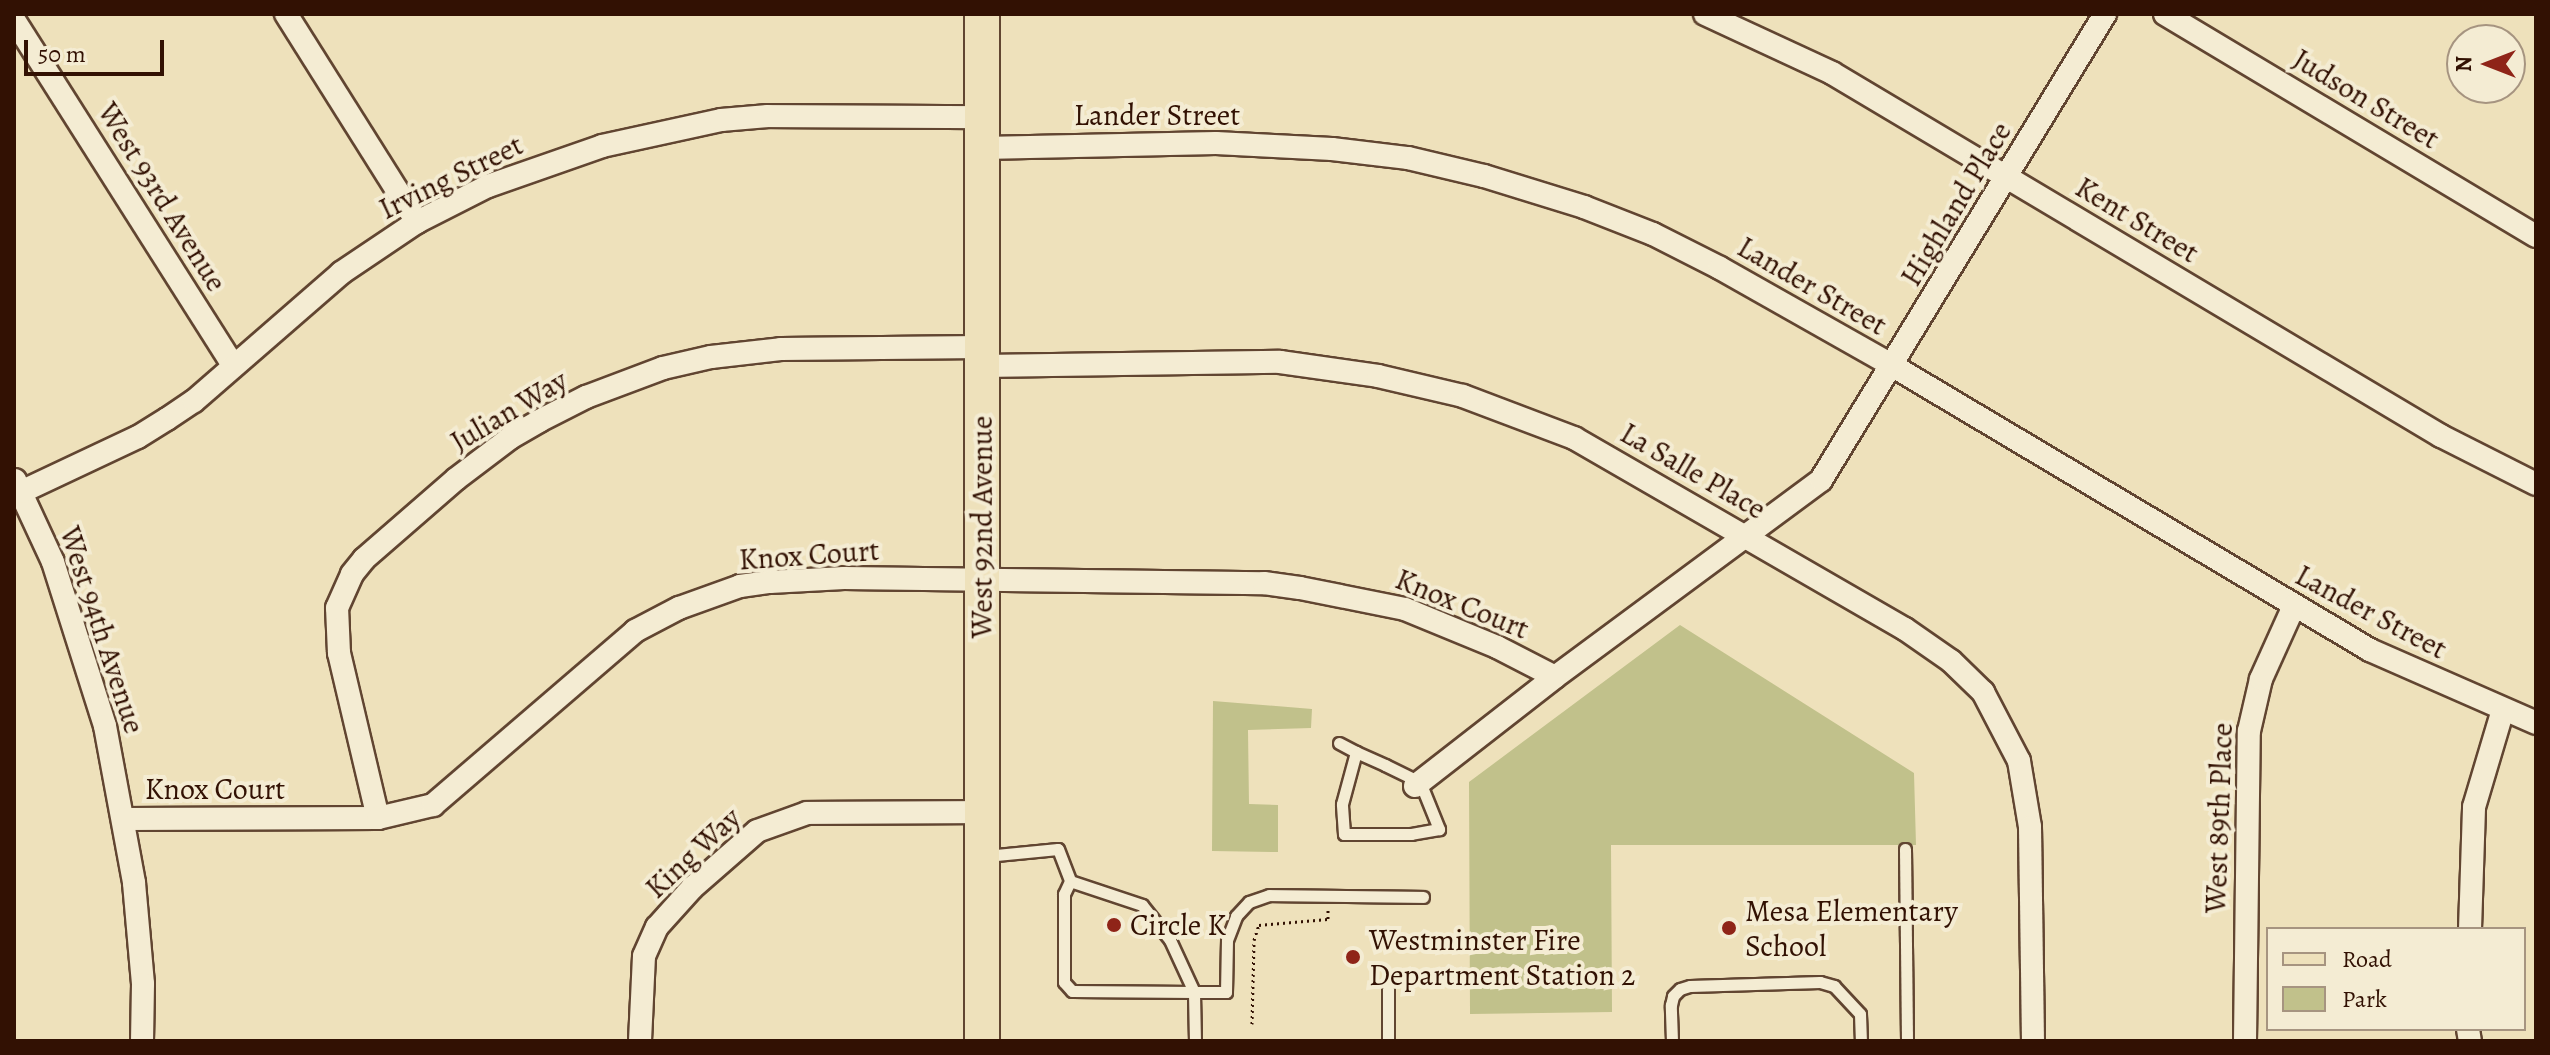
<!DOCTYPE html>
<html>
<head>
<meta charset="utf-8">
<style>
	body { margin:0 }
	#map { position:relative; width:2550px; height:1055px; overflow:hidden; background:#eee1bb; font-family:Alegreya,serif }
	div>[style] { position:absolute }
	.green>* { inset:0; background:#c1c18b }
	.path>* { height:3px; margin-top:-1.5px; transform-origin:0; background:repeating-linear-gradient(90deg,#321103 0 2px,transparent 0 6px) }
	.roads { filter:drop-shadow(2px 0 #614531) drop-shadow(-2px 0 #614531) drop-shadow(0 2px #614531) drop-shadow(0 -2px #614531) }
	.service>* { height:11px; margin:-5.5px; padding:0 5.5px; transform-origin:5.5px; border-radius:5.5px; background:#f4ecd3 }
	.minor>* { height:22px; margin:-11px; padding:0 11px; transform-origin:11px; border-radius:11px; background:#f4ecd3 }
	.primary>* { height:34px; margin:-17px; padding:0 17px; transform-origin:17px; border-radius:17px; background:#eee1bb }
	.dots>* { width:22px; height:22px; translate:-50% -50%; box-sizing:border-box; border:4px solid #f4ecd3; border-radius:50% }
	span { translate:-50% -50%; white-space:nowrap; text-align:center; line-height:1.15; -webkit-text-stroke:8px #f4ecd3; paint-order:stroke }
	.street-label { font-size:30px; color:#321103 }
	.poi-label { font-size:30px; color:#321103 }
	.left { translate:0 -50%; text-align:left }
	.frame { position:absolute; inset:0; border:16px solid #321103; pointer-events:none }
	.legend { position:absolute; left:2266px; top:927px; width:260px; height:104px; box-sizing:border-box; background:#f4ecd3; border:2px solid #a69480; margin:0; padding:10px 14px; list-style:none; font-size:24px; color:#321103 }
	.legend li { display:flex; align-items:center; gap:16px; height:40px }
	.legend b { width:40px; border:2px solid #a69480 }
	.north { position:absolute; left:2446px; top:24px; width:80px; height:80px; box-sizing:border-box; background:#f4ecd3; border:2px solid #a69480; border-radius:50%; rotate:270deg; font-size:22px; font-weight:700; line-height:32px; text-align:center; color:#321103 }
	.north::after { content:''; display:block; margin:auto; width:28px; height:36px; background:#8f2418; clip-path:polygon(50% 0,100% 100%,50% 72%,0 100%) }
	.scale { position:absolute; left:24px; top:40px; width:140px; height:36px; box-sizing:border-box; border:4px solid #321103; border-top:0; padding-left:10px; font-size:24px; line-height:28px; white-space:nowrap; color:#321103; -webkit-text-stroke:6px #f4ecd3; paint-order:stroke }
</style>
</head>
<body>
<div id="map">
	<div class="green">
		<div style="clip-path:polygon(1680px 625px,1914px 773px,1916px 845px,1611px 845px,1612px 1012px,1470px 1014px,1469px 782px)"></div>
		<div style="clip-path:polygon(1213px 701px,1312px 709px,1311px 728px,1248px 730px,1249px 804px,1278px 805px,1278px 852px,1212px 851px)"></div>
	</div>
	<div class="path">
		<div style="left:1252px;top:1024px;width:84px;rotate:-88.6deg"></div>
		<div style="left:1254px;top:940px;width:16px;rotate:-72deg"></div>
		<div style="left:1259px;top:925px;width:69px;rotate:-5deg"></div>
		<div style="left:1328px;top:919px;width:11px;rotate:-90deg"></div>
	</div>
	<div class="roads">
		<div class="service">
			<div style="left:1339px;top:743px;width:19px;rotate:28deg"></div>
			<div style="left:1356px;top:752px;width:32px;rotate:24deg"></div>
			<div style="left:1385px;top:765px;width:39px;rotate:26deg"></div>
			<div style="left:1420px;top:782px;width:51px;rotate:68deg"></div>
			<div style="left:1439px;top:829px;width:28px;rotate:170deg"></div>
			<div style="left:1411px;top:834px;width:67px;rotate:180deg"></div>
			<div style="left:1344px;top:834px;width:30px;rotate:-94deg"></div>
			<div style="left:1342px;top:804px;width:54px;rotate:-74.9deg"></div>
			<div style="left:1905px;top:849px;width:192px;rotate:89.4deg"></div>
			<div style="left:986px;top:856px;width:72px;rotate:-5.6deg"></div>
			<div style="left:1058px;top:849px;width:34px;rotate:69deg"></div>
			<div style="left:1070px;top:881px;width:76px;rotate:18.4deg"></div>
			<div style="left:1142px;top:905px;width:45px;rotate:51.3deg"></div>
			<div style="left:1170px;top:940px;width:57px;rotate:65.2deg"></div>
			<div style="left:1194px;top:992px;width:122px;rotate:-179.5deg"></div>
			<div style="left:1072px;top:991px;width:12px;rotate:-132deg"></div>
			<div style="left:1064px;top:982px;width:88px;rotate:-90deg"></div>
			<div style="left:1064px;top:894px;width:14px;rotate:-65deg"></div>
			<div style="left:1195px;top:1041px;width:49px;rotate:-91.2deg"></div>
			<div style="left:1194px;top:992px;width:32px"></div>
			<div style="left:1226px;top:992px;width:52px;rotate:-88.9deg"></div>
			<div style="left:1227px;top:940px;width:26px;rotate:-69deg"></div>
			<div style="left:1236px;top:916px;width:19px;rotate:-47deg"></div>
			<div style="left:1249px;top:902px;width:21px;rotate:-19deg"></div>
			<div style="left:1269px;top:895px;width:154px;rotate:0.7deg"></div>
			<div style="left:1388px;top:1041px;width:52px;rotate:-90deg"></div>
			<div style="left:1672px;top:1041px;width:36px;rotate:-92deg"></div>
			<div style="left:1671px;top:1005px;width:9px;rotate:-77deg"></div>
			<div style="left:1673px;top:996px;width:10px;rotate:-45deg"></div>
			<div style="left:1680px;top:989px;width:10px;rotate:-17deg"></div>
			<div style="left:1690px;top:986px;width:130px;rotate:-1.8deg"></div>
			<div style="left:1820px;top:982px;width:15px;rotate:16deg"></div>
			<div style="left:1834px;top:986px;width:38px;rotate:47deg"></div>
			<div style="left:1860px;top:1014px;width:27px;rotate:88deg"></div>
		</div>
		<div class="minor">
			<div style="left:286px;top:14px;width:246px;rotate:57.8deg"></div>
			<div style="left:1705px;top:14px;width:140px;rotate:24.9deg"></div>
			<div style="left:1832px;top:73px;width:709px;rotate:30.8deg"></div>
			<div style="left:2441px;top:436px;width:106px;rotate:26.8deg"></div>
			<div style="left:2165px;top:14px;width:432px;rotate:30.9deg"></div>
			<div style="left:14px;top:20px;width:409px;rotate:57.6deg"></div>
			<div style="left:983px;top:148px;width:233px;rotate:-1.2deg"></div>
			<div style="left:1216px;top:143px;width:116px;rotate:3deg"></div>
			<div style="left:1332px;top:149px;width:77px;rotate:6.8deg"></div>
			<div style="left:1408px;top:158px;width:78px;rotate:13.3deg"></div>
			<div style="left:1484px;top:176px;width:105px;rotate:17.2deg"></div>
			<div style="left:1584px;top:207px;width:74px;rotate:21.4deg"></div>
			<div style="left:1653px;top:234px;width:75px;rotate:26.9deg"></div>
			<div style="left:1720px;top:268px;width:199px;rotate:29.5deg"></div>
			<div style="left:1893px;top:366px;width:555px;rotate:30.77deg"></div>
			<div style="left:2370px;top:650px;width:181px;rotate:23.7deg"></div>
			<div style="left:982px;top:366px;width:298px;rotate:-0.8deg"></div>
			<div style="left:1280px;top:362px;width:99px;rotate:8.1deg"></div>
			<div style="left:1378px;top:376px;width:87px;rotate:13.2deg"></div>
			<div style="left:1463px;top:396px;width:119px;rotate:20.7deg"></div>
			<div style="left:1574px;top:438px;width:382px;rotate:30deg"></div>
			<div style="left:1905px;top:629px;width:56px;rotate:34.8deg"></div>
			<div style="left:1951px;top:661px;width:45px;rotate:44.1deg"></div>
			<div style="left:1983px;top:692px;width:78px;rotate:62.4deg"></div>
			<div style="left:2019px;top:761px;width:67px;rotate:80.5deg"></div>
			<div style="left:2030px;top:827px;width:214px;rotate:89.2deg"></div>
			<div style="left:15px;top:480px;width:90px;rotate:65.1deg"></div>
			<div style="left:53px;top:562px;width:172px;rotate:72.4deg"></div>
			<div style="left:105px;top:726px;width:160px;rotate:79.5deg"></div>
			<div style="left:134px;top:883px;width:101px;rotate:84.9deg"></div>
			<div style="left:143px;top:984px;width:57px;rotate:91deg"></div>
			<div style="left:21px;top:492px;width:129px;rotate:-25.2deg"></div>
			<div style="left:138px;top:437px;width:34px;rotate:-32deg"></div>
			<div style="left:167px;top:419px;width:32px;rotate:-34deg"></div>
			<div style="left:194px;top:401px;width:195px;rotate:-41deg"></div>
			<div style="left:341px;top:273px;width:92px;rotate:-33.9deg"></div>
			<div style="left:417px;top:222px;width:80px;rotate:-26.9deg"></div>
			<div style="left:488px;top:186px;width:121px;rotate:-19.3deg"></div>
			<div style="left:602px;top:146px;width:122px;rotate:-12.3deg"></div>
			<div style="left:721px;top:120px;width:47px;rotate:-4.9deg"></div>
			<div style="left:768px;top:116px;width:214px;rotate:0.3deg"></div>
			<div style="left:1415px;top:786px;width:177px;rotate:-37.9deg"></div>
			<div style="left:1555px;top:677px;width:331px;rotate:-36.5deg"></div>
			<div style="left:1821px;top:480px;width:546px;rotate:-58.64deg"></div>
			<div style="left:378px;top:818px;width:170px;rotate:-103.3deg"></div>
			<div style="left:339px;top:653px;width:45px;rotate:-92.5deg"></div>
			<div style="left:337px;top:608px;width:37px;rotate:-66deg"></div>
			<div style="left:352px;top:574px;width:19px;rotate:-51deg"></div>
			<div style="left:364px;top:559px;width:122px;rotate:-41deg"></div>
			<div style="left:456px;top:479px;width:68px;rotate:-37.2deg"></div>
			<div style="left:510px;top:438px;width:34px;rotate:-30deg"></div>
			<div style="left:539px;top:421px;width:53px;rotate:-27.1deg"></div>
			<div style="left:586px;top:397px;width:82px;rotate:-20.6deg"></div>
			<div style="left:663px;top:368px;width:49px;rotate:-12.9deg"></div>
			<div style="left:711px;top:357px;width:70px;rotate:-6.5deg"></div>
			<div style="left:781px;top:349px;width:201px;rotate:-0.6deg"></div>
			<div style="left:125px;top:819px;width:253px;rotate:-0.2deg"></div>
			<div style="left:378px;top:818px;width:57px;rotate:-13.3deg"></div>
			<div style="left:433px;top:805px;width:267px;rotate:-40.7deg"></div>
			<div style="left:635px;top:631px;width:50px;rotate:-27.6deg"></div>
			<div style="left:679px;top:608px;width:65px;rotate:-19.8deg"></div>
			<div style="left:740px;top:586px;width:30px;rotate:-8deg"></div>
			<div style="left:770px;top:582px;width:74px;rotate:-3.1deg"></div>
			<div style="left:844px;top:578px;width:420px;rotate:0.7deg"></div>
			<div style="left:1264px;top:583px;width:36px;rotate:8deg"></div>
			<div style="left:1300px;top:588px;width:107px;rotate:11.3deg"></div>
			<div style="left:1405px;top:609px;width:100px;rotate:22.4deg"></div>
			<div style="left:1497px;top:647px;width:65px;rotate:27.3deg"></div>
			<div style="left:2470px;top:929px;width:122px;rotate:-88.1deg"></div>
			<div style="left:2474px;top:807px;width:101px;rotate:-73.4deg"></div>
			<div style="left:2468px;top:1029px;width:12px;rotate:81deg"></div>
			<div style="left:640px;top:1041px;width:85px;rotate:-87.3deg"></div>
			<div style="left:644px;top:956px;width:32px;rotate:-66deg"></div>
			<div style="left:657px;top:927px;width:52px;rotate:-48.1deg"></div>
			<div style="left:692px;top:888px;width:86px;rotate:-41.2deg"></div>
			<div style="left:757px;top:831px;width:53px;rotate:-19.8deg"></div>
			<div style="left:807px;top:813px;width:175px;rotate:-0.3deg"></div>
			<div style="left:2245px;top:1041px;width:310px;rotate:-89.3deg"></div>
			<div style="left:2249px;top:731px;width:53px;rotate:-77deg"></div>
			<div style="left:2261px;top:679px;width:80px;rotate:-65.7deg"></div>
		</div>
		<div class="primary">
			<div style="left:982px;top:14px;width:1027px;rotate:90deg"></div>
		</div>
	</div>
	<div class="dots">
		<div style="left:1114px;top:925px;background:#8f2418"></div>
		<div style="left:1729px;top:928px;background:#8f2418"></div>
		<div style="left:1353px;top:957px;background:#8f2418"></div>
	</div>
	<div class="street-label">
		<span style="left:2366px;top:99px;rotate:31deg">Judson Street</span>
		<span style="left:1157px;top:115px">Lander Street</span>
		<span style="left:451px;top:177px;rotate:-26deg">Irving Street</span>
		<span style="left:162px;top:197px;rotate:58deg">West 93rd Avenue</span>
		<span style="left:1956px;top:204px;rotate:-59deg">Highland Place</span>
		<span style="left:2137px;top:220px;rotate:31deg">Kent Street</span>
		<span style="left:1812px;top:286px;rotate:30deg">Lander Street</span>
		<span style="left:509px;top:411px;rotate:-31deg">Julian Way</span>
		<span style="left:1693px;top:471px;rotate:30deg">La Salle Place</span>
		<span style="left:982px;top:527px;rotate:-90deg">West 92nd Avenue</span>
		<span style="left:809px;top:555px;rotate:-4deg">Knox Court</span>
		<span style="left:1462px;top:604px;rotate:22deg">Knox Court</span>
		<span style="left:2371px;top:612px;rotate:28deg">Lander Street</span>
		<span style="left:102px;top:630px;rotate:72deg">West 94th Avenue</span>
		<span style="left:215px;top:789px">Knox Court</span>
		<span style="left:2219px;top:818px;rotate:-88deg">West 89th Place</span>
		<span style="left:693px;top:853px;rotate:-43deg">King Way</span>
	</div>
	<div class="poi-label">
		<span class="left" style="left:1745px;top:928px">Mesa Elementary<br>School</span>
		<span class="left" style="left:1130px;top:925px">Circle K</span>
		<span class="left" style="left:1369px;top:957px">Westminster Fire<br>Department Station 2</span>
	</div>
	<div class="frame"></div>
	<ul class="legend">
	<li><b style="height:10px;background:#eee1bb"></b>Road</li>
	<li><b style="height:22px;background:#c1c18b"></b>Park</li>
	</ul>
	<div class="north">N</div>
	<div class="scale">50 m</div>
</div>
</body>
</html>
